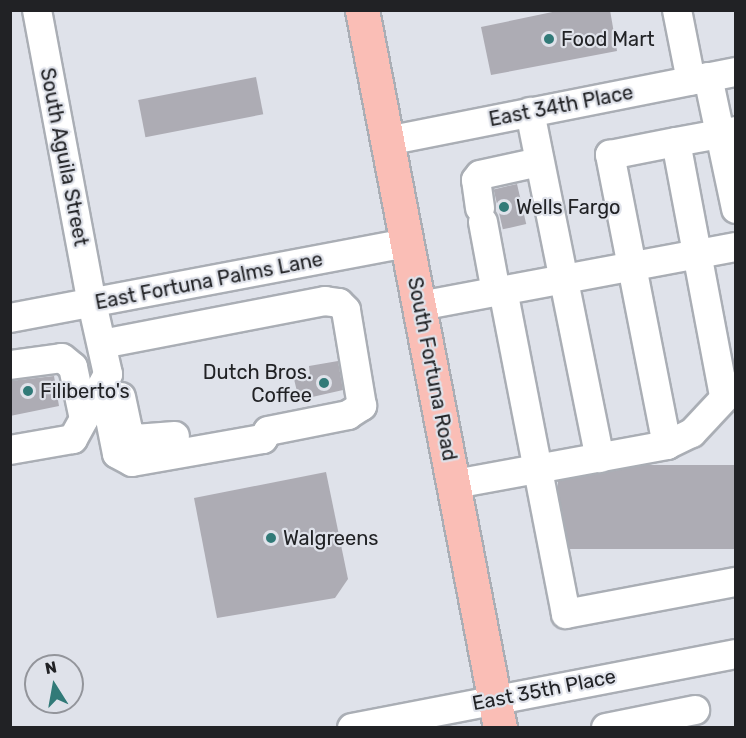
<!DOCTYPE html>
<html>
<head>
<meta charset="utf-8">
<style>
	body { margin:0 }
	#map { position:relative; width:746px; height:738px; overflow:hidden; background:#dfe2ea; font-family:Rubik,sans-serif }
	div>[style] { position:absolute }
	.building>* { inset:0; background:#adacb4; transform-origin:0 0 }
	.roads { filter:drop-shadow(2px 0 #aaaeb5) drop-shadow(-2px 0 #aaaeb5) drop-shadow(0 2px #aaaeb5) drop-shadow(0 -2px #aaaeb5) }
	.minor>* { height:28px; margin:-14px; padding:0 14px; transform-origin:14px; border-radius:14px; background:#fff }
	.major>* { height:33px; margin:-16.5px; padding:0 16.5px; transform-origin:16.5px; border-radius:16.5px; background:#fabeb6 }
	.dots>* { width:16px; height:16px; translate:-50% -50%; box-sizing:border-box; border:3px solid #dfe2ea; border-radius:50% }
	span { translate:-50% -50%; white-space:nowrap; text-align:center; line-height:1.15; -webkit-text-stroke:4.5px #dfe2ea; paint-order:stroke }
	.poi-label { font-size:20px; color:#212225 }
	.left { translate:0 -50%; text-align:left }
	.right { translate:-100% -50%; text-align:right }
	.street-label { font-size:20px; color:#212225 }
	.frame { position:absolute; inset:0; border:12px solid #212225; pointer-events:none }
	.north { position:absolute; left:24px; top:654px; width:60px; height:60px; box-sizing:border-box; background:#dfe2ea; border:2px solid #93959b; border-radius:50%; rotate:349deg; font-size:16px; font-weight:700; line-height:24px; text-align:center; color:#212225 }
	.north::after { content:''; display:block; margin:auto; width:21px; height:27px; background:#317a78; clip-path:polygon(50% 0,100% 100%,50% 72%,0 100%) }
</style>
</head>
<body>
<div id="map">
	<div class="building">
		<div style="clip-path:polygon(562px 10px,610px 10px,617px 51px,491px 75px,481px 27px)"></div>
		<div style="left:256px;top:77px;width:38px;height:120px;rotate:79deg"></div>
		<div style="left:517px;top:184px;width:41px;height:24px;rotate:77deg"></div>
		<div style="clip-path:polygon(338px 361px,343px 390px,299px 400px,294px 379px,310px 376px,309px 366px)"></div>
		<div style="clip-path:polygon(54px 376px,59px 406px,10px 416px,10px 381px)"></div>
		<div style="left:735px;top:465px;width:84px;height:177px;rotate:90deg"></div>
		<div style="clip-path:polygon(326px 472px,348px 579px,335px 598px,217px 618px,194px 498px)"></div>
	</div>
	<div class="roads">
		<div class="minor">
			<div style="left:37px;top:10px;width:298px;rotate:79.4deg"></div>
			<div style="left:92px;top:303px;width:73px;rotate:77.3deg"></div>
			<div style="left:108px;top:374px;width:11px;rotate:117deg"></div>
			<div style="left:103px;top:384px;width:71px;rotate:78.7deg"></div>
			<div style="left:117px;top:454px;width:17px;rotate:28deg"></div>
			<div style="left:132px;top:462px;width:133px;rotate:-10deg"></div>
			<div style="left:263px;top:439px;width:9px;rotate:-58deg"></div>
			<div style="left:268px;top:431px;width:82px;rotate:-11.3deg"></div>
			<div style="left:348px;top:415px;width:17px;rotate:-33deg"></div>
			<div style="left:362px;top:406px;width:97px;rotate:-99.5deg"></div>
			<div style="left:346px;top:310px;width:10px;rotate:-135deg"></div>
			<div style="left:339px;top:303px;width:14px;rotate:-172deg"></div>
			<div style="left:325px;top:301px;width:227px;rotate:169.1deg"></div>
			<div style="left:677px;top:10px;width:72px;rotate:78.8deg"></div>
			<div style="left:708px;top:77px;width:135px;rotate:78deg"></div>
			<div style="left:530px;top:112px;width:353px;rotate:78.6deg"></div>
			<div style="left:387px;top:141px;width:356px;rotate:-11.2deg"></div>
			<div style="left:480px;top:208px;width:28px;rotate:-98deg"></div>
			<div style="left:476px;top:180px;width:6px;rotate:-51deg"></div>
			<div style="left:480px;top:175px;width:60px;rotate:-12.4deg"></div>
			<div style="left:483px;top:222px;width:71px;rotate:79.5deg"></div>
			<div style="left:503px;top:290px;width:330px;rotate:79deg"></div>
			<div style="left:566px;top:614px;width:173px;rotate:-10.7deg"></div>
			<div style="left:420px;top:306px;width:321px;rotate:-10.6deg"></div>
			<div style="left:10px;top:318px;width:405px;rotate:-10.7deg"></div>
			<div style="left:10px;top:365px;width:52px;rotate:-7.7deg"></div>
			<div style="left:62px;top:358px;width:14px;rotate:39deg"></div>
			<div style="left:73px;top:367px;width:53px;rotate:78.1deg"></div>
			<div style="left:84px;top:419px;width:23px;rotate:119deg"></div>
			<div style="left:73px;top:439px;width:64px;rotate:170.1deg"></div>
			<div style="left:724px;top:396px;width:258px;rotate:-100.7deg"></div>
			<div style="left:676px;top:142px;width:61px;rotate:-10.4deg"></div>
			<div style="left:121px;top:397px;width:34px;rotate:78deg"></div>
			<div style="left:128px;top:430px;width:11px;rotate:52deg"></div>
			<div style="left:135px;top:439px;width:40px;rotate:-4.3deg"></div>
			<div style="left:667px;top:445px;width:296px;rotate:-101.1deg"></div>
			<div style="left:610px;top:155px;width:67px;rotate:-11.1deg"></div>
			<div style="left:455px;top:484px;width:216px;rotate:-10.4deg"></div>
			<div style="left:667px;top:445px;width:28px;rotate:-26deg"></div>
			<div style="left:692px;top:433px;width:64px;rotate:-46.9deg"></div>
			<div style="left:352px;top:728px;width:391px;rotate:-10.9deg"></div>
			<div style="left:606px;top:728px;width:91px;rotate:-11.4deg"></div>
		</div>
		<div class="major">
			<div style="left:362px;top:10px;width:731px;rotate:79.12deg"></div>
		</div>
	</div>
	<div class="dots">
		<div style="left:549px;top:39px;background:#317a78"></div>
		<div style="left:504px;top:207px;background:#317a78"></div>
		<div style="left:324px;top:383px;background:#317a78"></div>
		<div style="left:28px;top:391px;background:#317a78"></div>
		<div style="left:271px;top:538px;background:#317a78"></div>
	</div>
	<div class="poi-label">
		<span class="left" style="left:561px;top:39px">Food Mart</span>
		<span class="left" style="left:516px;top:207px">Wells Fargo</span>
		<span class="right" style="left:312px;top:384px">Dutch Bros.<br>Coffee</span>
		<span class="left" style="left:40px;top:391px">Filiberto's</span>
		<span class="left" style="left:283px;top:538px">Walgreens</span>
	</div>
	<div class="street-label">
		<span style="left:561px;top:106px;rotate:-11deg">East 34th Place</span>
		<span style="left:64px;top:157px;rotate:79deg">South Aguila Street</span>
		<span style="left:209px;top:281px;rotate:-11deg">East Fortuna Palms Lane</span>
		<span style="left:432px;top:369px;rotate:79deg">South Fortuna Road</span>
		<span style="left:544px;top:690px;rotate:-11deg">East 35th Place</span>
	</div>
	<div class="frame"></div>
	<div class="north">N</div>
</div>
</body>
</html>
